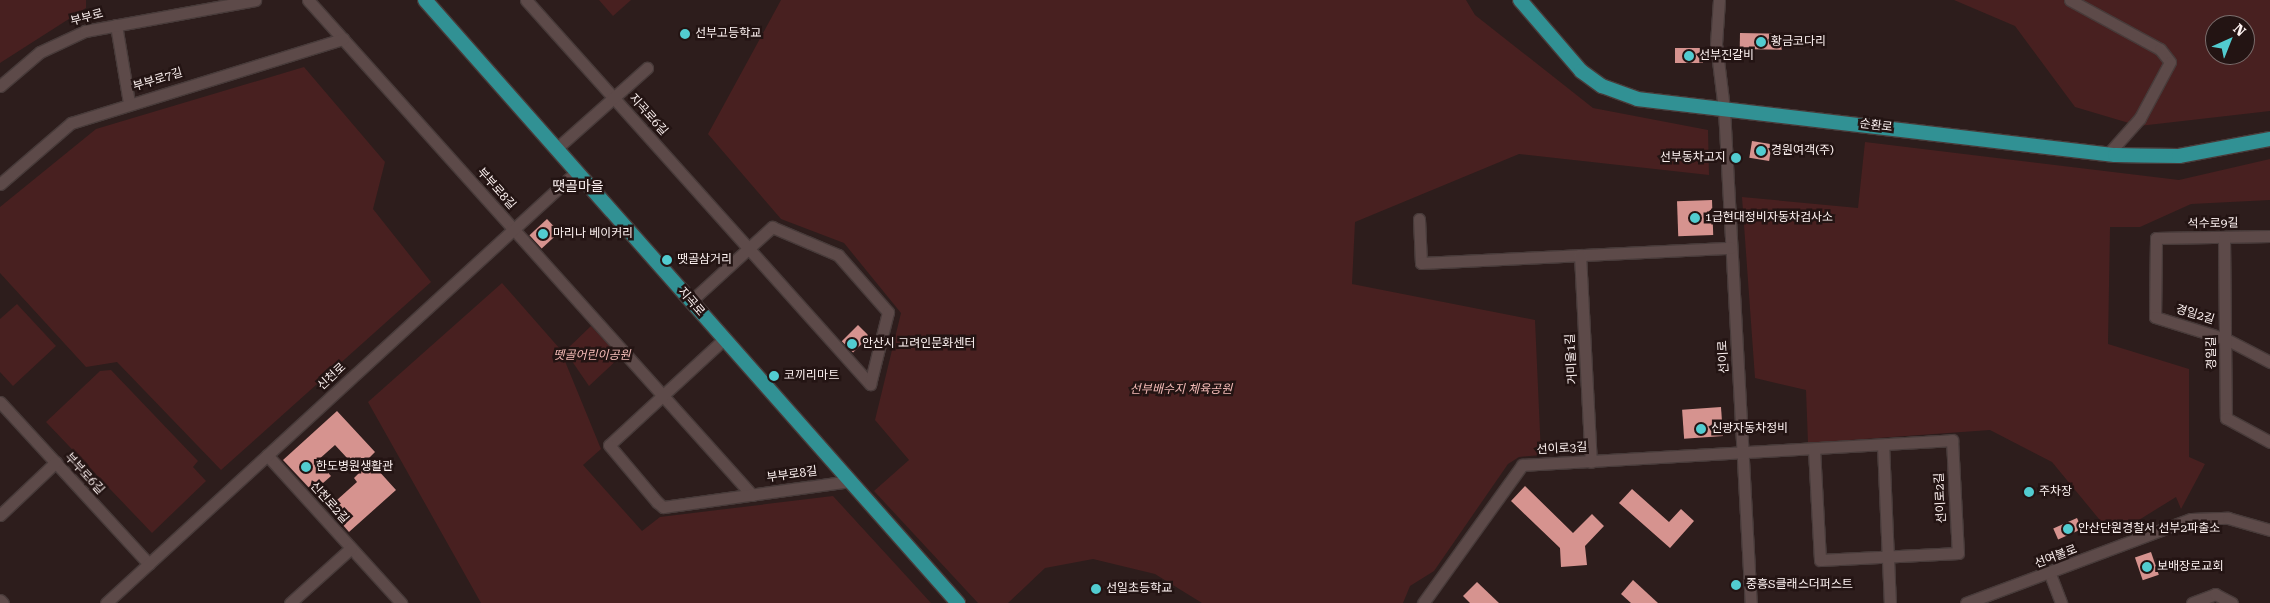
<!DOCTYPE html>
<html>
<head>
<meta charset="utf-8">
<style>
	body { margin:0 }
	#map { position:relative; width:2270px; height:603px; overflow:hidden; background:#2d1d1c; font-family:"Roboto Serif","Noto Sans KR",serif }
	div>[style] { position:absolute }
	.green>* { inset:0; background:#482020 }
	.building>* { inset:0; background:#d6938f; transform-origin:0 0 }
	.roads { filter:drop-shadow(1px 0 #483b3a) drop-shadow(-1px 0 #483b3a) drop-shadow(0 1px #483b3a) drop-shadow(0 -1px #483b3a) }
	.minor>* { height:11px; margin:-5.5px; padding:0 5.5px; transform-origin:5.5px; border-radius:5.5px; background:#5d4a49 }
	.major>* { height:14px; margin:-7px; padding:0 7px; transform-origin:7px; border-radius:7px; background:#319194 }
	.dots>* { width:14px; height:14px; translate:-50% -50%; box-sizing:border-box; border:2px solid #231413; border-radius:50% }
	span { translate:-50% -50%; white-space:nowrap; text-align:center; line-height:1.15; -webkit-text-stroke:5px #231413; paint-order:stroke }
	.street-label { font-size:12px; color:#fdf2f1 }
	.poi-label { font-size:12px; color:#fdf2f1 }
	.left { translate:0 -50%; text-align:left }
	.right { translate:-100% -50%; text-align:right }
	.park-label { font-size:12px; color:#f5bcb8; font-style:italic }
	.neighbourhood-label { font-size:14px; color:#fdf2f1 }
	.north { position:absolute; left:2205px; top:15px; width:50px; height:50px; box-sizing:border-box; background:#231413; border:1px solid #7a6d6c; border-radius:50%; rotate:44deg; font-size:14px; font-weight:700; line-height:20px; text-align:center; color:#fdf2f1 }
	.north::after { content:''; display:block; margin:auto; width:18px; height:22px; background:#52ccd0; clip-path:polygon(50% 0,100% 100%,50% 72%,0 100%) }
</style>
</head>
<body>
<div id="map">
	<div class="green">
		<div style="clip-path:polygon(0 0,86px 0,86px 8px,0 63px)"></div>
		<div style="clip-path:polygon(599px 0,631px 0,613px 16px)"></div>
		<div style="clip-path:polygon(781px 0,1466px 0,1475px 15px,1593px 108px,1708px 130px,1709px 175px,1519px 154px,1355px 222px,1352px 284px,1535px 320px,1541px 455px,1519px 457px,1508px 464px,1434px 571px,1410px 586px,1403px 603px,1202px 603px,1155px 574px,1093px 559px,1045px 568px,1008px 603px,978px 603px,874px 491px,909px 460px,875px 420px,901px 313px,844px 243px,781px 219px,708px 134px)"></div>
		<div style="clip-path:polygon(evenodd,1954px 0,2270px 0,2270px 111px,2139px 126px,2075px 107px,2015px 26px,1954px 0,2215px 25px,2245px 25px,2245px 55px,2215px 55px,2215px 25px)"></div>
		<div style="clip-path:polygon(304px 67px,385px 162px,373px 209px,431px 282px,221px 470px,117px 362px,86px 367px,0 273px,0 207px,96px 129px)"></div>
		<div style="clip-path:polygon(1865px 142px,2179px 180px,2270px 159px,2270px 200px,2191px 204px,2140px 227px,2110px 227px,2108px 344px,2189px 369px,2189px 457px,2205px 464px,2181px 509px,2176px 497px,2113px 536px,2052px 462px,1990px 430px,1808px 443px,1806px 390px,1755px 378px,1742px 197px,1858px 208px)"></div>
		<div style="clip-path:polygon(502px 283px,560px 349px,601px 449px,583px 465px,642px 531px,660px 517px,833px 496px,931px 603px,481px 603px,368px 402px)"></div>
		<div style="clip-path:polygon(17px 304px,56px 346px,13px 386px,0 372px,0 319px)"></div>
		<div style="clip-path:polygon(591px 326px,620px 357px,589px 386px,565px 351px)"></div>
		<div style="clip-path:polygon(111px 370px,198px 461px,193px 467px,206px 481px,152px 533px,46px 422px,100px 371px)"></div>
	</div>
	<div class="building">
		<div style="left:1740px;top:33px;width:42px;height:16px;rotate:1deg"></div>
		<div style="left:1703px;top:48px;width:15px;height:28px;rotate:90deg"></div>
		<div style="left:1752px;top:141px;width:20px;height:17px;rotate:9deg"></div>
		<div style="left:1712px;top:200px;width:35px;height:35px;rotate:88deg"></div>
		<div style="left:547px;top:219px;width:18px;height:24px;rotate:47deg"></div>
		<div style="left:858px;top:325px;width:16px;height:23px;rotate:45deg"></div>
		<div style="left:1721px;top:407px;width:29px;height:39px;rotate:86deg"></div>
		<div style="clip-path:polygon(337px 411px,375px 452px,368px 459px,396px 490px,349px 532px,328px 508px,357px 482px,354px 478px,360px 472px,335px 445px,317px 461px,331px 476px,313px 492px,283px 460px)"></div>
		<div style="clip-path:polygon(1525px 486px,1573px 533px,1592px 514px,1604px 526px,1585px 546px,1587px 565px,1561px 567px,1560px 548px,1511px 501px)"></div>
		<div style="clip-path:polygon(1632px 489px,1669px 522px,1681px 509px,1694px 521px,1670px 548px,1619px 503px)"></div>
		<div style="left:2077px;top:518px;width:12px;height:26px;rotate:66deg"></div>
		<div style="left:2151px;top:552px;width:24px;height:17px;rotate:71deg"></div>
		<div style="clip-path:polygon(1633px 580px,1658px 603px,1631px 603px,1621px 594px)"></div>
		<div style="clip-path:polygon(1477px 582px,1499px 603px,1470px 603px,1463px 596px)"></div>
	</div>
	<div class="roads">
		<div class="minor">
			<div style="left:308px;top:0;width:665px;rotate:48.11deg"></div>
			<div style="left:526px;top:0;width:516px;rotate:48.14deg"></div>
			<div style="left:1719px;top:0;width:44px;rotate:93.9deg"></div>
			<div style="left:1716px;top:44px;width:65px;rotate:83deg"></div>
			<div style="left:1724px;top:109px;width:495px;rotate:86.9deg"></div>
			<div style="left:2070px;top:0;width:102px;rotate:28.6deg"></div>
			<div style="left:2160px;top:49px;width:16px;rotate:52deg"></div>
			<div style="left:2170px;top:62px;width:64px;rotate:118.2deg"></div>
			<div style="left:2140px;top:118px;width:48px;rotate:131.6deg"></div>
			<div style="left:116px;top:25px;width:79px;rotate:80.5deg"></div>
			<div style="left:0;top:86px;width:52px;rotate:-40.4deg"></div>
			<div style="left:40px;top:52px;width:50px;rotate:-25deg"></div>
			<div style="left:85px;top:31px;width:173px;rotate:-10.3deg"></div>
			<div style="left:556px;top:149px;width:122px;rotate:-41.7deg"></div>
			<div style="left:0;top:184px;width:94px;rotate:-40.7deg"></div>
			<div style="left:71px;top:123px;width:285px;rotate:-17.2deg"></div>
			<div style="left:1419px;top:219px;width:44px;rotate:87.4deg"></div>
			<div style="left:1421px;top:263px;width:310px;rotate:-2.8deg"></div>
			<div style="left:2270px;top:236px;width:114px;rotate:179deg"></div>
			<div style="left:2156px;top:238px;width:79px;rotate:90.7deg"></div>
			<div style="left:2155px;top:317px;width:74px;rotate:17.2deg"></div>
			<div style="left:2226px;top:339px;width:50px;rotate:27.6deg"></div>
			<div style="left:2224px;top:238px;width:180px;rotate:89.4deg"></div>
			<div style="left:2226px;top:418px;width:50px;rotate:28.6deg"></div>
			<div style="left:1580px;top:255px;width:207px;rotate:87deg"></div>
			<div style="left:691px;top:301px;width:110px;rotate:-42.4deg"></div>
			<div style="left:772px;top:227px;width:72px;rotate:23deg"></div>
			<div style="left:838px;top:255px;width:76px;rotate:48.7deg"></div>
			<div style="left:888px;top:312px;width:74px;rotate:104deg"></div>
			<div style="left:724px;top:339px;width:156px;rotate:137.3deg"></div>
			<div style="left:609px;top:445px;width:75px;rotate:49.9deg"></div>
			<div style="left:657px;top:502px;width:8px;rotate:40deg"></div>
			<div style="left:663px;top:507px;width:189px;rotate:-7.9deg"></div>
			<div style="left:0;top:402px;width:220px;rotate:47.4deg"></div>
			<div style="left:1883px;top:445px;width:158px;rotate:87.5deg"></div>
			<div style="left:267px;top:455px;width:200px;rotate:47.8deg"></div>
			<div style="left:0;top:515px;width:77px;rotate:-43.4deg"></div>
			<div style="left:2050px;top:574px;width:31px;rotate:69deg"></div>
			<div style="left:0;top:600px;width:4px;rotate:45deg"></div>
			<div style="left:106px;top:603px;width:638px;rotate:-42.52deg"></div>
			<div style="left:290px;top:603px;width:82px;rotate:-42deg"></div>
			<div style="left:1423px;top:603px;width:170px;rotate:-54.3deg"></div>
			<div style="left:1522px;top:465px;width:431px;rotate:-3.3deg"></div>
			<div style="left:1952px;top:440px;width:113px;rotate:87deg"></div>
			<div style="left:1958px;top:553px;width:138px;rotate:177.1deg"></div>
			<div style="left:1820px;top:560px;width:111px;rotate:-93.1deg"></div>
			<div style="left:1966px;top:603px;width:240px;rotate:-20.5deg"></div>
			<div style="left:2191px;top:519px;width:37px;rotate:-2deg"></div>
			<div style="left:2228px;top:518px;width:44px;rotate:15.9deg"></div>
			<div style="left:2192px;top:603px;width:25px;rotate:-21deg"></div>
			<div style="left:2215px;top:594px;width:19px;rotate:28deg"></div>
		</div>
		<div class="major">
			<div style="left:425px;top:0;width:805px;rotate:48.53deg"></div>
			<div style="left:1520px;top:0;width:94px;rotate:49.3deg"></div>
			<div style="left:1581px;top:71px;width:26px;rotate:36deg"></div>
			<div style="left:1602px;top:86px;width:37px;rotate:20deg"></div>
			<div style="left:1637px;top:99px;width:481px;rotate:6.7deg"></div>
			<div style="left:2115px;top:155px;width:64px;rotate:0.9deg"></div>
			<div style="left:2179px;top:156px;width:93px;rotate:-10.6deg"></div>
		</div>
	</div>
	<div class="dots">
		<div style="left:685px;top:34px;background:#52ccd0"></div>
		<div style="left:1761px;top:42px;background:#52ccd0"></div>
		<div style="left:1689px;top:56px;background:#52ccd0"></div>
		<div style="left:1761px;top:151px;background:#52ccd0"></div>
		<div style="left:1736px;top:158px;background:#52ccd0"></div>
		<div style="left:1695px;top:218px;background:#52ccd0"></div>
		<div style="left:543px;top:234px;background:#52ccd0"></div>
		<div style="left:667px;top:260px;background:#52ccd0"></div>
		<div style="left:852px;top:344px;background:#52ccd0"></div>
		<div style="left:774px;top:376px;background:#52ccd0"></div>
		<div style="left:1701px;top:429px;background:#52ccd0"></div>
		<div style="left:306px;top:467px;background:#52ccd0"></div>
		<div style="left:2029px;top:492px;background:#52ccd0"></div>
		<div style="left:2068px;top:529px;background:#52ccd0"></div>
		<div style="left:2147px;top:567px;background:#52ccd0"></div>
		<div style="left:1736px;top:585px;background:#52ccd0"></div>
		<div style="left:1096px;top:589px;background:#52ccd0"></div>
	</div>
	<div class="street-label">
		<span style="left:87px;top:18px;rotate:-15deg">부부로</span>
		<span style="left:158px;top:80px;rotate:-17deg">부부로7길</span>
		<span style="left:648px;top:115px;rotate:48deg">지곡로6길</span>
		<span style="left:1876px;top:126px;rotate:7deg">순환로</span>
		<span style="left:496px;top:189px;rotate:48deg">부부로8길</span>
		<span style="left:2213px;top:224px;rotate:-1deg">석수로9길</span>
		<span style="left:691px;top:302px;rotate:49deg">지곡로</span>
		<span style="left:2195px;top:315px;rotate:17deg">경일2길</span>
		<span style="left:2212px;top:353px;rotate:-91deg">경일길</span>
		<span style="left:1724px;top:357px;rotate:-93deg">선이로</span>
		<span style="left:1572px;top:359px;rotate:-93deg">거미울1길</span>
		<span style="left:332px;top:377px;rotate:-43deg">신천로</span>
		<span style="left:1562px;top:449px;rotate:-3deg">선이로3길</span>
		<span style="left:84px;top:474px;rotate:47deg">부부로6길</span>
		<span style="left:792px;top:475px;rotate:-8deg">부부로8길</span>
		<span style="left:1941px;top:498px;rotate:-93deg">선이로2길</span>
		<span style="left:329px;top:503px;rotate:48deg">신천로2길</span>
		<span style="left:2056px;top:557px;rotate:-21deg">선여불로</span>
	</div>
	<div class="poi-label">
		<span class="left" style="left:695px;top:34px">선부고등학교</span>
		<span class="left" style="left:1771px;top:42px">황금코다리</span>
		<span class="left" style="left:1699px;top:56px">선부진갈비</span>
		<span class="left" style="left:1771px;top:151px">경원여객(주)</span>
		<span class="right" style="left:1726px;top:158px">선부동차고지</span>
		<span class="left" style="left:1705px;top:218px">1급현대정비자동차검사소</span>
		<span class="left" style="left:553px;top:234px">마리나 베이커리</span>
		<span class="left" style="left:677px;top:260px">땟골삼거리</span>
		<span class="left" style="left:862px;top:344px">안산시 고려인문화센터</span>
		<span class="left" style="left:784px;top:376px">코끼리마트</span>
		<span class="left" style="left:1711px;top:429px">신광자동차정비</span>
		<span class="left" style="left:316px;top:467px">한도병원생활관</span>
		<span class="left" style="left:2039px;top:492px">주차장</span>
		<span class="left" style="left:2078px;top:529px">안산단원경찰서 선부2파출소</span>
		<span class="left" style="left:2157px;top:567px">보배장로교회</span>
		<span class="left" style="left:1746px;top:585px">중흥S클래스더퍼스트</span>
		<span class="left" style="left:1106px;top:589px">선일초등학교</span>
	</div>
	<div class="park-label">
		<span style="left:592px;top:356px">뗏골어린이공원</span>
		<span style="left:1181px;top:390px">선부배수지 체육공원</span>
	</div>
	<div class="neighbourhood-label">
		<span style="left:578px;top:186px">땟골마을</span>
	</div>
	<div class="north">N</div>
</div>
</body>
</html>
